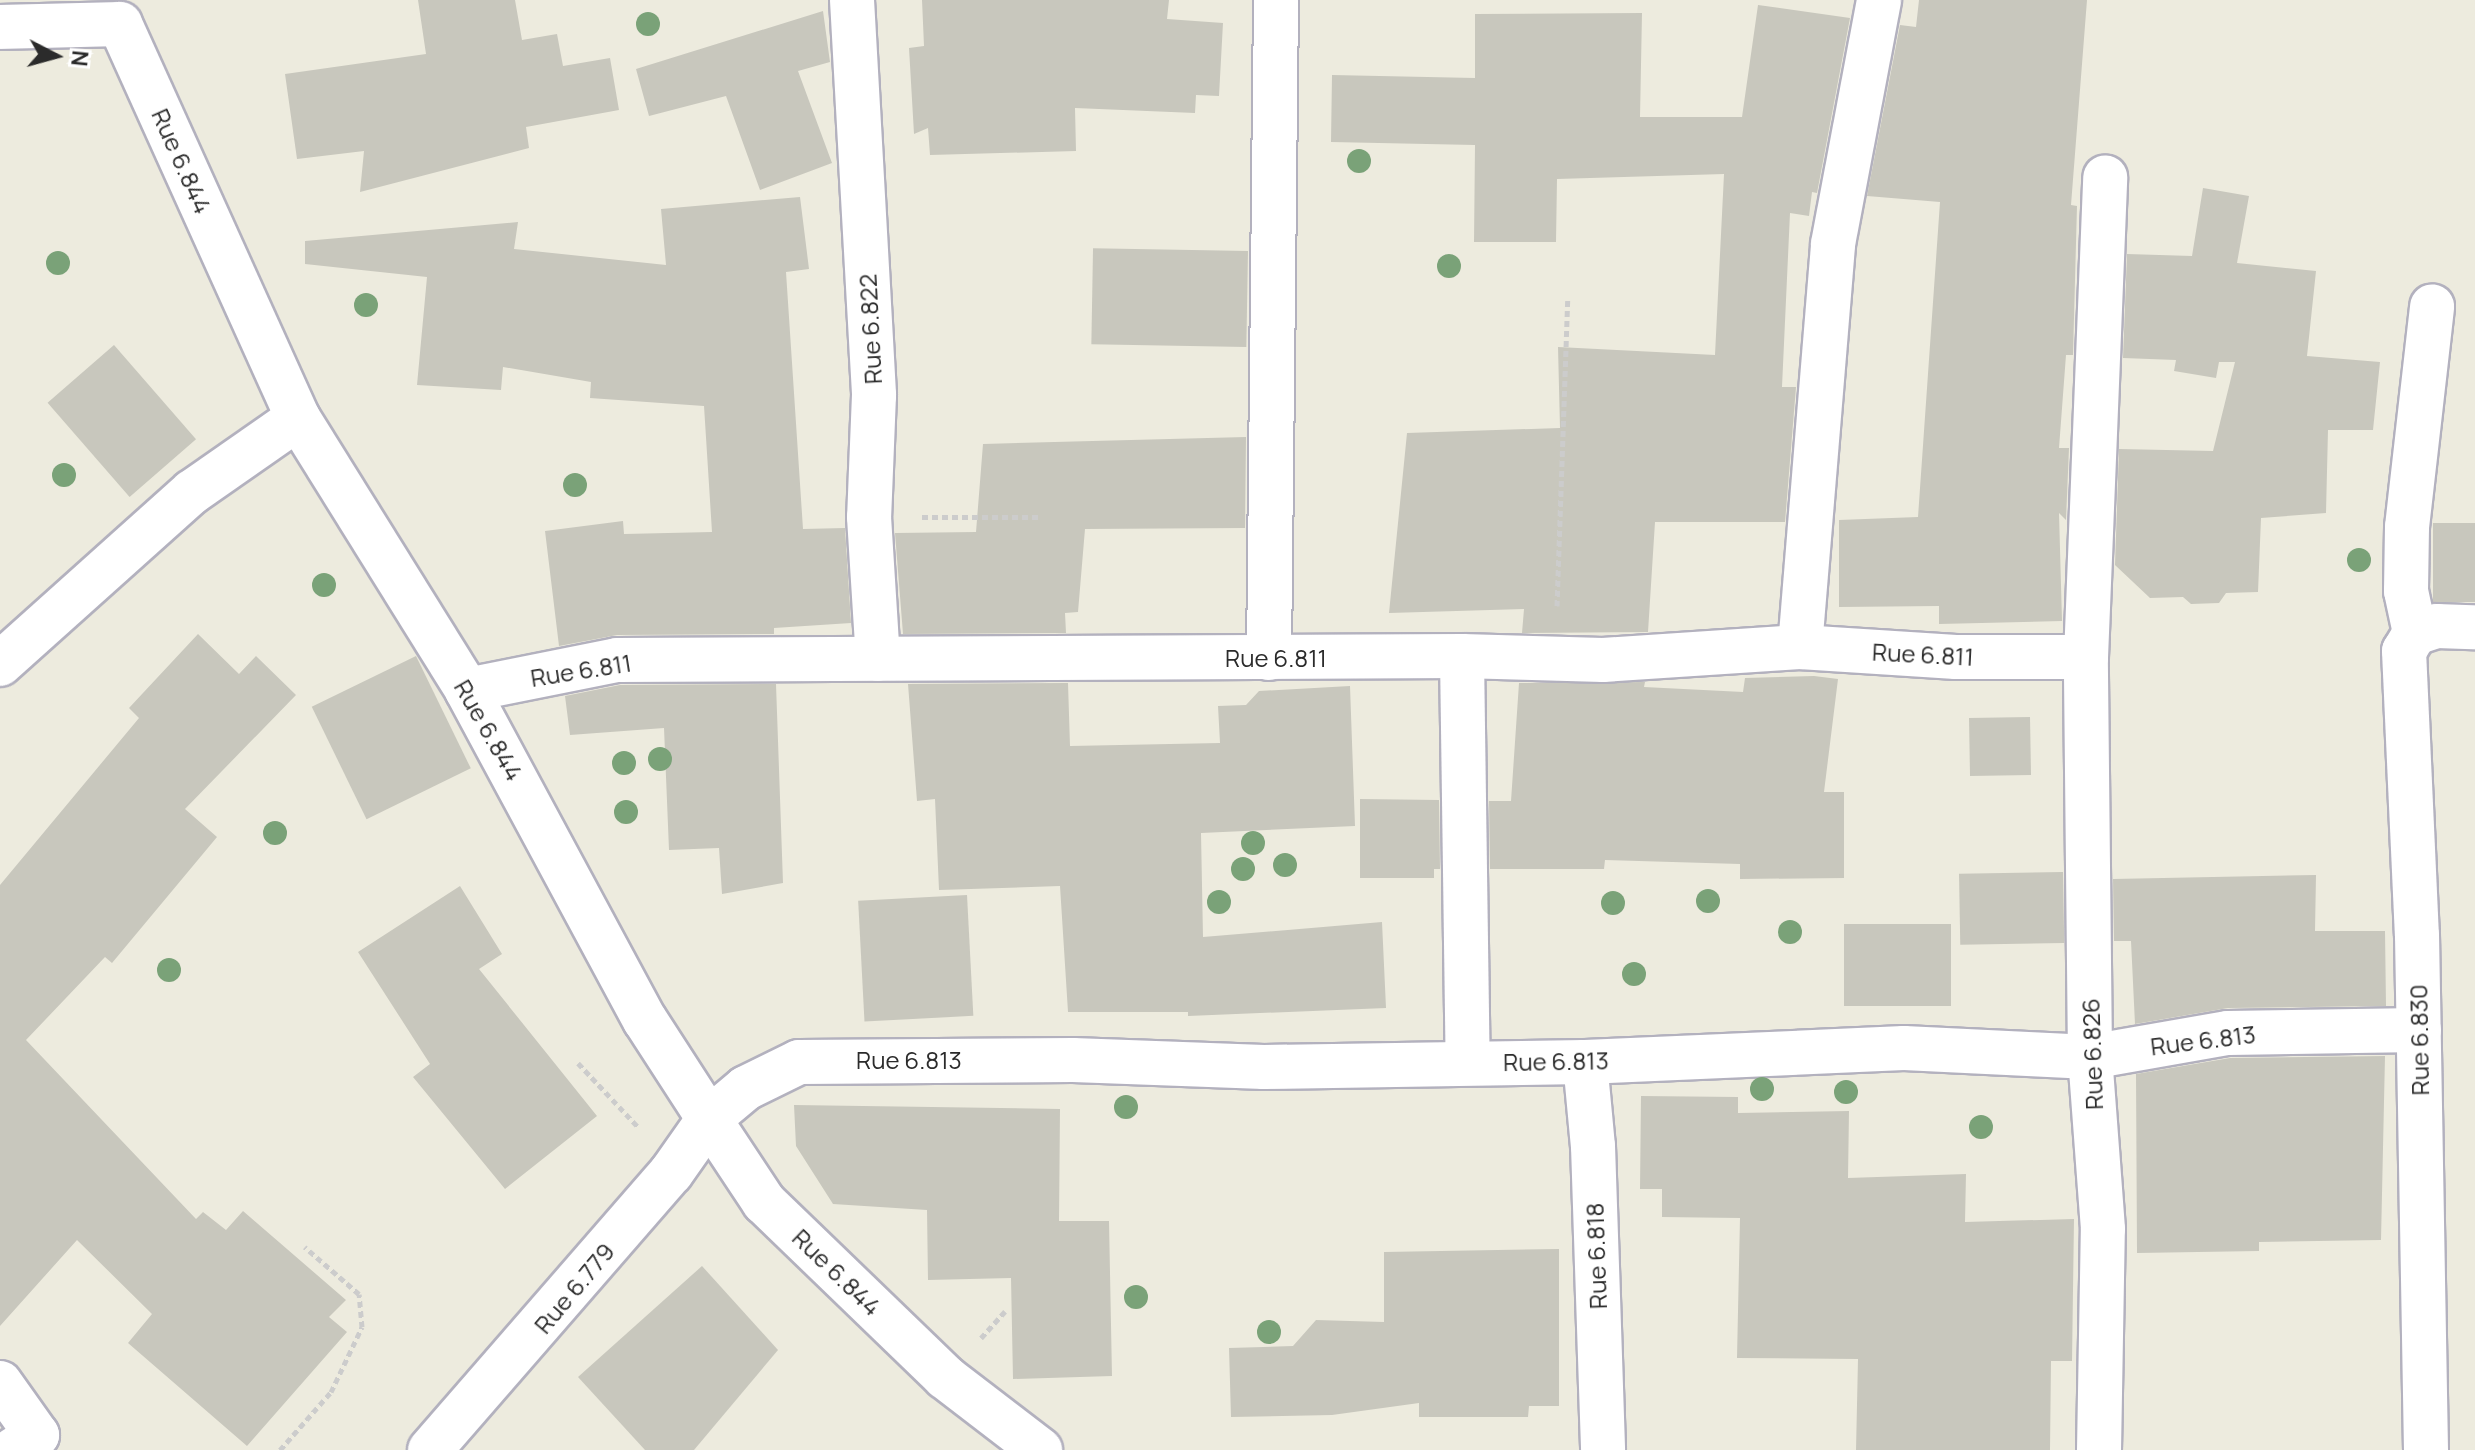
<!DOCTYPE html>
<html>
<head>
<meta charset="utf-8">
<style>
	body { margin:0 }
	#map { position:relative; width:2475px; height:1450px; overflow:hidden; background:#edebde; font-family:Manrope,sans-serif }
	div>[style] { position:absolute }
	.building>* { inset:0; background:#c8c7bd; transform-origin:0 0 }
	.path>* { height:5px; margin-top:-2.5px; transform-origin:0; background:repeating-linear-gradient(90deg,#ccc 0 6px,transparent 0 10px) }
	.roads { filter:drop-shadow(2px 0 #b3b1be) drop-shadow(-2px 0 #b3b1be) drop-shadow(0 2px #b3b1be) drop-shadow(0 -2px #b3b1be) }
	.minor>* { height:44px; margin:-22px; padding:0 22px; transform-origin:22px; border-radius:22px; background:#fff }
	.trees>* { width:24px; height:24px; margin:-12px; border-radius:50%; background:#7aa278 }
	span { translate:-50% -50%; white-space:nowrap; text-align:center; line-height:1.15; -webkit-text-stroke:7px #fff; paint-order:stroke }
	.street-label { font-size:24px; color:#2b2b2b }
	.north { position:absolute; left:16px; top:16px; width:80px; height:80px; -webkit-text-stroke:6px #fff; paint-order:stroke; rotate:96deg; font-size:22px; font-weight:700; line-height:32px; text-align:center; color:#2b2b2b }
	.north::after { content:''; display:block; margin:auto; width:28px; height:36px; background:#2b2b2b; clip-path:polygon(50% 0,100% 100%,50% 72%,0 100%) }
</style>
</head>
<body>
<div id="map">
	<div class="building">
		<div style="clip-path:polygon(418px 0,515px 0,522px 40px,557px 34px,563px 66px,610px 58px,619px 110px,526px 127px,529px 148px,360px 192px,364px 151px,297px 159px,285px 74px,426px 54px)"></div>
		<div style="clip-path:polygon(922px 0,1169px 0,1167px 19px,1223px 23px,1219px 96px,1196px 95px,1195px 113px,1075px 108px,1076px 151px,930px 155px,928px 128px,914px 134px,909px 48px,924px 46px)"></div>
		<div style="clip-path:polygon(1919px 0,2087px 0,2071px 205px,2077px 206px,2073px 355px,2066px 355px,2059px 448px,2069px 448px,2066px 520px,2059px 513px,2062px 621px,1939px 624px,1939px 606px,1839px 607px,1839px 520px,1918px 517px,1940px 202px,1867px 196px,1900px 25px,1916px 27px)"></div>
		<div style="clip-path:polygon(1758px 5px,1850px 18px,1817px 193px,1812px 192px,1809px 216px,1790px 213px,1782px 387px,1796px 387px,1785px 522px,1655px 522px,1648px 632px,1522px 633px,1524px 609px,1389px 613px,1407px 433px,1560px 428px,1558px 347px,1715px 355px,1724px 174px,1557px 179px,1556px 242px,1474px 242px,1475px 145px,1331px 142px,1332px 75px,1475px 78px,1475px 14px,1642px 13px,1640px 117px,1742px 117px)"></div>
		<div style="clip-path:polygon(823px 11px,830px 62px,798px 71px,832px 163px,760px 190px,726px 96px,649px 116px,636px 69px)"></div>
		<div style="clip-path:polygon(2203px 188px,2249px 196px,2237px 263px,2316px 271px,2307px 356px,2380px 362px,2373px 430px,2328px 430px,2326px 513px,2261px 518px,2258px 592px,2226px 593px,2219px 603px,2191px 604px,2183px 597px,2150px 598px,2115px 565px,2119px 449px,2213px 451px,2235px 362px,2219px 362px,2216px 378px,2174px 371px,2176px 360px,2123px 358px,2127px 254px,2192px 256px)"></div>
		<div style="clip-path:polygon(800px 197px,809px 269px,786px 272px,803px 529px,845px 528px,851px 623px,774px 628px,774px 634px,617px 635px,559px 646px,545px 531px,623px 521px,624px 534px,712px 532px,704px 406px,590px 398px,591px 382px,503px 367px,501px 390px,417px 385px,427px 277px,305px 264px,305px 241px,518px 222px,514px 249px,666px 265px,661px 209px)"></div>
		<div style="left:1248px;top:251px;width:96px;height:155px;rotate:91deg"></div>
		<div style="left:114px;top:345px;width:125px;height:88px;rotate:49deg"></div>
		<div style="clip-path:polygon(1246px 437px,1245px 528px,1085px 529px,1078px 612px,1065px 613px,1066px 633px,903px 634px,895px 533px,976px 532px,983px 444px)"></div>
		<div style="left:2433px;top:523px;width:42px;height:79px"></div>
		<div style="clip-path:polygon(198px 634px,239px 674px,256px 656px,296px 695px,185px 809px,217px 837px,112px 963px,105px 957px,26px 1040px,196px 1219px,203px 1212px,226px 1230px,243px 1211px,346px 1300px,329px 1317px,347px 1332px,247px 1446px,128px 1343px,152px 1314px,77px 1240px,0 1326px,0 885px,139px 718px,129px 708px)"></div>
		<div style="left:416px;top:656px;width:125px;height:116px;rotate:64deg"></div>
		<div style="clip-path:polygon(1814px 676px,1838px 679px,1824px 792px,1844px 792px,1844px 878px,1740px 879px,1740px 864px,1605px 860px,1604px 869px,1490px 869px,1489px 801px,1511px 801px,1519px 683px,1645px 682px,1644px 687px,1743px 692px,1745px 678px)"></div>
		<div style="clip-path:polygon(1068px 683px,1070px 746px,1220px 743px,1218px 706px,1246px 705px,1259px 691px,1350px 686px,1355px 826px,1201px 833px,1203px 937px,1382px 922px,1386px 1008px,1188px 1016px,1188px 1012px,1068px 1012px,1060px 886px,939px 890px,935px 799px,917px 801px,908px 684px)"></div>
		<div style="clip-path:polygon(776px 684px,783px 883px,722px 894px,719px 848px,669px 850px,664px 728px,570px 735px,565px 696px,620px 685px)"></div>
		<div style="left:2030px;top:717px;width:58px;height:61px;rotate:89deg"></div>
		<div style="clip-path:polygon(1360px 799px,1439px 800px,1440px 869px,1434px 869px,1434px 878px,1360px 878px)"></div>
		<div style="left:2063px;top:872px;width:71px;height:104px;rotate:89deg"></div>
		<div style="clip-path:polygon(2316px 875px,2315px 931px,2385px 931px,2386px 1006px,2228px 1008px,2135px 1024px,2131px 941px,2114px 941px,2113px 879px)"></div>
		<div style="clip-path:polygon(460px 886px,502px 954px,479px 969px,597px 1116px,505px 1189px,413px 1077px,430px 1064px,358px 952px)"></div>
		<div style="left:967px;top:895px;width:121px;height:109px;rotate:87deg"></div>
		<div style="left:1951px;top:924px;width:82px;height:107px;rotate:90deg"></div>
		<div style="clip-path:polygon(2385px 1056px,2381px 1240px,2259px 1242px,2259px 1251px,2137px 1253px,2136px 1074px,2230px 1058px)"></div>
		<div style="clip-path:polygon(1641px 1096px,1738px 1097px,1738px 1113px,1849px 1111px,1848px 1178px,1966px 1174px,1965px 1222px,2074px 1219px,2072px 1361px,2051px 1361px,2050px 1450px,1856px 1450px,1858px 1359px,1737px 1358px,1740px 1218px,1662px 1217px,1662px 1189px,1640px 1189px)"></div>
		<div style="clip-path:polygon(794px 1105px,1060px 1109px,1059px 1221px,1109px 1221px,1112px 1376px,1013px 1379px,1011px 1278px,928px 1280px,927px 1210px,833px 1204px,796px 1146px)"></div>
		<div style="clip-path:polygon(1559px 1249px,1559px 1406px,1529px 1406px,1528px 1417px,1419px 1417px,1419px 1403px,1332px 1415px,1231px 1417px,1229px 1348px,1293px 1346px,1316px 1320px,1384px 1322px,1384px 1252px)"></div>
		<div style="clip-path:polygon(702px 1266px,778px 1350px,694px 1450px,645px 1450px,578px 1377px)"></div>
	</div>
	<div class="path">
		<div style="left:922px;top:517px;width:118px"></div>
		<div style="left:1557px;top:606px;width:309px;rotate:-88deg"></div>
		<div style="left:578px;top:1063px;width:88px;rotate:46.8deg"></div>
		<div style="left:981px;top:1338px;width:36px;rotate:-48deg"></div>
		<div style="left:280px;top:1450px;width:77px;rotate:-48.7deg"></div>
		<div style="left:331px;top:1392px;width:72px;rotate:-64.5deg"></div>
		<div style="left:362px;top:1327px;width:33px;rotate:-95deg"></div>
		<div style="left:359px;top:1294px;width:72px;rotate:-139deg"></div>
	</div>
	<div class="roads">
		<div class="minor">
			<div style="left:852px;top:0;width:396px;rotate:86.8deg"></div>
			<div style="left:874px;top:395px;width:122px;rotate:92.3deg"></div>
			<div style="left:869px;top:517px;width:142px;rotate:86.4deg"></div>
			<div style="left:0;top:27px;width:120px;rotate:-1.4deg"></div>
			<div style="left:120px;top:24px;width:432px;rotate:65.7deg"></div>
			<div style="left:298px;top:418px;width:320px;rotate:58.1deg"></div>
			<div style="left:467px;top:690px;width:375px;rotate:61.7deg"></div>
			<div style="left:645px;top:1020px;width:118px;rotate:57.1deg"></div>
			<div style="left:709px;top:1119px;width:100px;rotate:56.5deg"></div>
			<div style="left:764px;top:1202px;width:252px;rotate:44deg"></div>
			<div style="left:945px;top:1377px;width:120px;rotate:37.5deg"></div>
			<div style="left:2415px;top:633px;width:21px;rotate:121deg"></div>
			<div style="left:2404px;top:651px;width:284px;rotate:87.4deg"></div>
			<div style="left:2417px;top:935px;width:515px;rotate:89deg"></div>
			<div style="left:2415px;top:633px;width:43px;rotate:-102.1deg"></div>
			<div style="left:2406px;top:591px;width:64px;rotate:-89.1deg"></div>
			<div style="left:2407px;top:527px;width:222px;rotate:-83.5deg"></div>
			<div style="left:2415px;top:633px;width:23px;rotate:-18deg"></div>
			<div style="left:2437px;top:626px;width:38px;rotate:2deg"></div>
			<div style="left:1800px;top:647px;width:404px;rotate:-85.3deg"></div>
			<div style="left:1833px;top:244px;width:248px;rotate:-79.3deg"></div>
			<div style="left:1462px;top:656px;width:407px;rotate:89.2deg"></div>
			<div style="left:1269px;top:658px;width:658px;rotate:-89.39deg"></div>
			<div style="left:0;top:664px;width:258px;rotate:-41.9deg"></div>
			<div style="left:192px;top:492px;width:129px;rotate:-34.9deg"></div>
			<div style="left:467px;top:690px;width:153px;rotate:-11.3deg"></div>
			<div style="left:617px;top:660px;width:845px;rotate:-0.27deg"></div>
			<div style="left:1462px;top:656px;width:141px;rotate:1.6deg"></div>
			<div style="left:1603px;top:660px;width:197px;rotate:-3.8deg"></div>
			<div style="left:1800px;top:647px;width:156px;rotate:3.7deg"></div>
			<div style="left:1956px;top:657px;width:130px"></div>
			<div style="left:1585px;top:1062px;width:84px;rotate:84.6deg"></div>
			<div style="left:1593px;top:1146px;width:304px;rotate:88.1deg"></div>
			<div style="left:0;top:1383px;width:64px;rotate:54.6deg"></div>
			<div style="left:37px;top:1435px;width:28px;rotate:148deg"></div>
			<div style="left:430px;top:1450px;width:367px;rotate:-49deg"></div>
			<div style="left:671px;top:1173px;width:66px;rotate:-54.9deg"></div>
			<div style="left:709px;top:1119px;width:48px;rotate:-40deg"></div>
			<div style="left:746px;top:1088px;width:59px;rotate:-26.1deg"></div>
			<div style="left:799px;top:1062px;width:274px;rotate:-0.4deg"></div>
			<div style="left:1073px;top:1060px;width:191px;rotate:2.1deg"></div>
			<div style="left:1264px;top:1067px;width:321px;rotate:-0.9deg"></div>
			<div style="left:1585px;top:1062px;width:319px;rotate:-2.5deg"></div>
			<div style="left:1904px;top:1048px;width:186px;rotate:2.8deg"></div>
			<div style="left:2090px;top:1057px;width:140px;rotate:-9.9deg"></div>
			<div style="left:2228px;top:1033px;width:191px;rotate:-0.9deg"></div>
			<div style="left:2099px;top:1450px;width:221px;rotate:-89deg"></div>
			<div style="left:2103px;top:1229px;width:172px;rotate:-94.3deg"></div>
			<div style="left:2090px;top:1057px;width:400px;rotate:-90.6deg"></div>
			<div style="left:2086px;top:657px;width:480px;rotate:-87.7deg"></div>
		</div>
	</div>
	<div class="trees">
		<div style="left:648px;top:24px"></div>
		<div style="left:1359px;top:161px"></div>
		<div style="left:58px;top:263px"></div>
		<div style="left:1449px;top:266px"></div>
		<div style="left:366px;top:305px"></div>
		<div style="left:64px;top:475px"></div>
		<div style="left:575px;top:485px"></div>
		<div style="left:2359px;top:560px"></div>
		<div style="left:324px;top:585px"></div>
		<div style="left:660px;top:759px"></div>
		<div style="left:624px;top:763px"></div>
		<div style="left:626px;top:812px"></div>
		<div style="left:275px;top:833px"></div>
		<div style="left:1253px;top:843px"></div>
		<div style="left:1285px;top:865px"></div>
		<div style="left:1243px;top:869px"></div>
		<div style="left:1708px;top:901px"></div>
		<div style="left:1219px;top:902px"></div>
		<div style="left:1613px;top:903px"></div>
		<div style="left:1790px;top:932px"></div>
		<div style="left:169px;top:970px"></div>
		<div style="left:1634px;top:974px"></div>
		<div style="left:1762px;top:1089px"></div>
		<div style="left:1846px;top:1092px"></div>
		<div style="left:1126px;top:1107px"></div>
		<div style="left:1981px;top:1127px"></div>
		<div style="left:1136px;top:1297px"></div>
		<div style="left:1269px;top:1332px"></div>
	</div>
	<div class="street-label">
		<span style="left:182px;top:161px;rotate:66deg">Rue 6.844</span>
		<span style="left:870px;top:329px;rotate:-93deg">Rue 6.822</span>
		<span style="left:1923px;top:654px;rotate:3deg">Rue 6.811</span>
		<span style="left:1276px;top:658px">Rue 6.811</span>
		<span style="left:581px;top:670px;rotate:-9deg">Rue 6.811</span>
		<span style="left:489px;top:730px;rotate:60deg">Rue 6.844</span>
		<span style="left:2203px;top:1040px;rotate:-7deg">Rue 6.813</span>
		<span style="left:2419px;top:1040px;rotate:-91deg">Rue 6.830</span>
		<span style="left:2092px;top:1054px;rotate:-92deg">Rue 6.826</span>
		<span style="left:909px;top:1060px">Rue 6.813</span>
		<span style="left:1556px;top:1061px;rotate:-1deg">Rue 6.813</span>
		<span style="left:1596px;top:1256px;rotate:-92deg">Rue 6.818</span>
		<span style="left:837px;top:1272px;rotate:44deg">Rue 6.844</span>
		<span style="left:574px;top:1288px;rotate:-50deg">Rue 6.779</span>
	</div>
	<div class="north">N</div>
</div>
</body>
</html>
